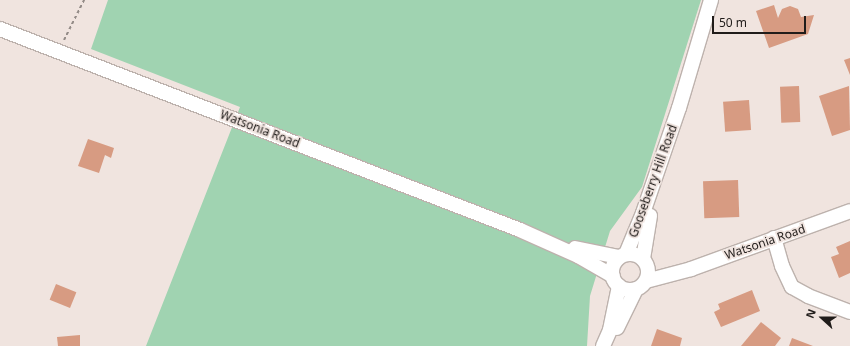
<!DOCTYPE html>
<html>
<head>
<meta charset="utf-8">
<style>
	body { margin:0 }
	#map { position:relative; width:850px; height:346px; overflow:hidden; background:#f0e4df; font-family:"Noto Sans",sans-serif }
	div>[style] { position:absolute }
	.green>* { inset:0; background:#a0d3b1 }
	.building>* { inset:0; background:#d79b82; transform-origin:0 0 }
	.path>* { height:2px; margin-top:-1px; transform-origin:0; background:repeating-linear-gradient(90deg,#938b87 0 3px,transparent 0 6px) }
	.roads { filter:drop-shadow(1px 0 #bdb2ad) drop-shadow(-1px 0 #bdb2ad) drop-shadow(0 1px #bdb2ad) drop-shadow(0 -1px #bdb2ad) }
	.minor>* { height:14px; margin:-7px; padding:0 7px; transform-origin:7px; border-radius:7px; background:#fff }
	.minor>.ring { margin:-7px; padding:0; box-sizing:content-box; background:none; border:14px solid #fff; border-radius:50% }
	span { translate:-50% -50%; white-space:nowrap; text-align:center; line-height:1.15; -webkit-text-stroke:3.5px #f0e4df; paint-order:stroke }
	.street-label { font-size:12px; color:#201c1a }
	.north { position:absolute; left:802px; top:298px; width:40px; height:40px; -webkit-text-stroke:3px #f0e4df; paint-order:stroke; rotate:291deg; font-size:11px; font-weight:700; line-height:16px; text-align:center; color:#201c1a }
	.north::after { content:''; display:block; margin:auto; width:14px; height:18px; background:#201c1a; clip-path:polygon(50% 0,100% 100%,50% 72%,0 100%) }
	.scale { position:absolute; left:712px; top:16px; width:94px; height:18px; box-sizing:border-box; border:2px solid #201c1a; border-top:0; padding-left:5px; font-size:12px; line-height:14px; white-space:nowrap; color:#201c1a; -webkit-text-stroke:3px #f0e4df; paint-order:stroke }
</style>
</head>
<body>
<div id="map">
	<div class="green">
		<div style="clip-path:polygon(108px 0,701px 0,642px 187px,610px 231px,590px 296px,587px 346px,146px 346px,240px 107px,91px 49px)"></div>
	</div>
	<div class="building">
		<div style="clip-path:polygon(774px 5px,778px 18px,782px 9px,790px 6px,798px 9px,801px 17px,814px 15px,808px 34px,769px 48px,756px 11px)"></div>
		<div style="clip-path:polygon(850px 58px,850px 75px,844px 60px)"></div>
		<div style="left:799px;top:86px;width:36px;height:19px;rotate:88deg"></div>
		<div style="clip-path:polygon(849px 86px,850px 130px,832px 136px,819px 96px)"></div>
		<div style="left:749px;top:100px;width:30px;height:26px;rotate:86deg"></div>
		<div style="clip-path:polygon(88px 139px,114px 148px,111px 158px,105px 155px,99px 173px,78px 166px)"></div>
		<div style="left:738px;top:180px;width:37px;height:35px;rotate:88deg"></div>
		<div style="clip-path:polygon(850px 241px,850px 273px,839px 278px,831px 257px,839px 254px,836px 247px)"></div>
		<div style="left:56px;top:284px;width:22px;height:17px;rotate:22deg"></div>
		<div style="clip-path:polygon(752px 290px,760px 311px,721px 327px,714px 312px,720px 309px,718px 304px)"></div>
		<div style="clip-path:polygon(761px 322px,781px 338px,775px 346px,741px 346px)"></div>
		<div style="clip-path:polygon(657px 329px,682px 338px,680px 346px,651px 346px)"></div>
		<div style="clip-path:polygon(80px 335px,80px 346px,58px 346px,57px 337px)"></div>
		<div style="clip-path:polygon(792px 338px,813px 346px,789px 346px)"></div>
	</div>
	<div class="path">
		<div style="left:64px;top:40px;width:45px;rotate:-63.4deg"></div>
	</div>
	<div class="roads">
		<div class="minor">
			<div style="left:0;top:29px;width:557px;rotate:21.13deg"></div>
			<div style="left:520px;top:230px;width:64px;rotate:24.1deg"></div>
			<div style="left:578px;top:256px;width:40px;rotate:29.7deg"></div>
			<div style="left:774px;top:238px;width:29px;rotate:74deg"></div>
			<div style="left:782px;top:266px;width:23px;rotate:65deg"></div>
			<div style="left:792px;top:287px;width:18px;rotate:29deg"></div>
			<div style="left:808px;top:296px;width:45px;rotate:20.9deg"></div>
			<div style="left:575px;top:248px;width:45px;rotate:11.6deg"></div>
			<div class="ring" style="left:612px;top:254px;width:22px;height:22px"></div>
			<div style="left:626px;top:254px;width:44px;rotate:-67.5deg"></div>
			<div style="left:643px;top:213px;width:111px;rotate:-71.1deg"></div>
			<div style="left:679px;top:108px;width:113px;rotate:-73.5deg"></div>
			<div style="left:643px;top:259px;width:44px;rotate:-80.8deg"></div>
			<div style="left:646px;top:281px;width:47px;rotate:-14.9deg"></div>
			<div style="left:691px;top:269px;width:169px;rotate:-20deg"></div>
			<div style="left:617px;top:328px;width:43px;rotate:-64deg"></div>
			<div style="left:603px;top:346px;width:17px;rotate:-66deg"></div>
			<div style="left:610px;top:330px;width:45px;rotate:-78.4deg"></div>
		</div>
	</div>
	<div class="street-label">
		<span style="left:260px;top:129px;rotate:21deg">Watsonia Road</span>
		<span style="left:653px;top:181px;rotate:-70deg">Gooseberry Hill Road</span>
		<span style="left:765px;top:242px;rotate:-19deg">Watsonia Road</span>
	</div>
	<div class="north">N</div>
	<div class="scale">50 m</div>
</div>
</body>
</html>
